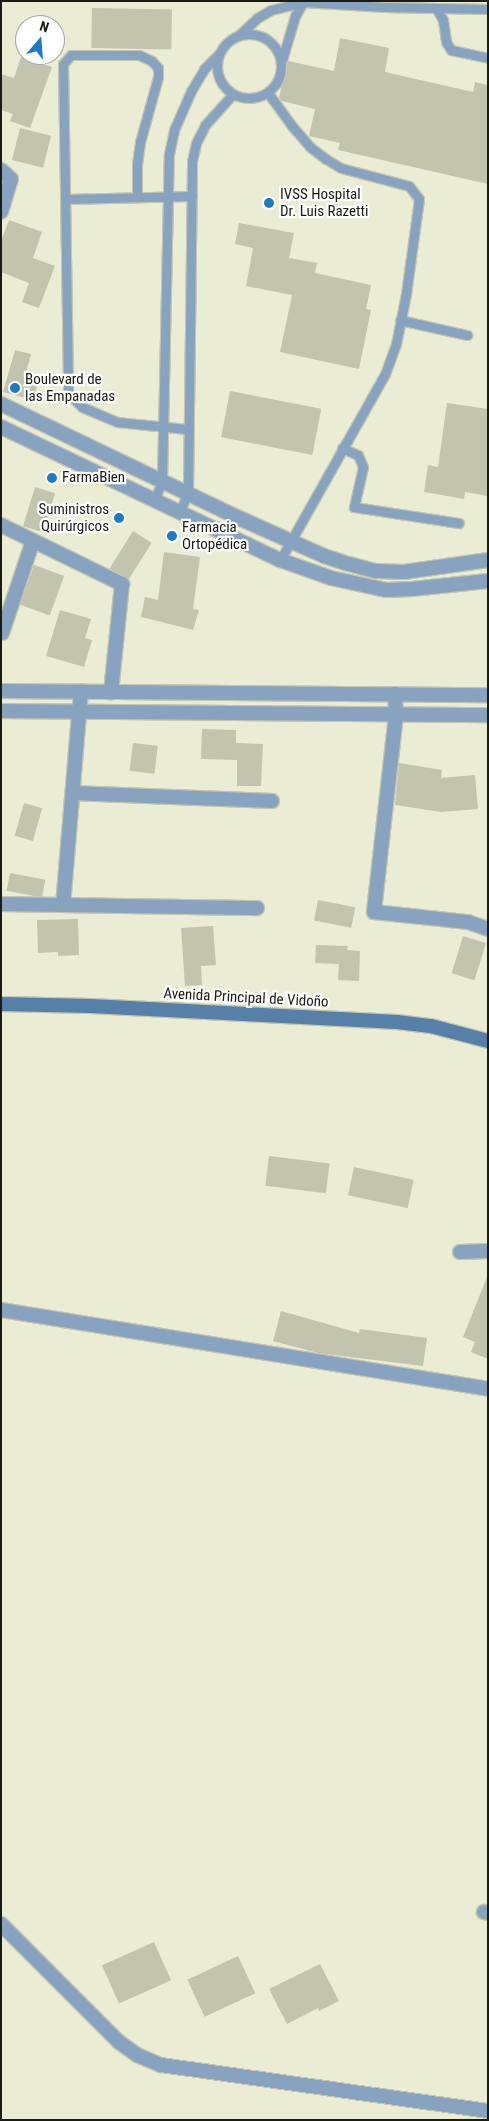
<!DOCTYPE html>
<html>
<head>
<meta charset="utf-8">
<style>
	body { margin:0 }
	#map { position:relative; width:489px; height:2121px; overflow:hidden; background:#eaecd4; font-family:"Roboto Condensed",sans-serif }
	div>[style] { position:absolute }
	.building>* { inset:0; background:#c2c4ad; transform-origin:0 0 }
	.roads { filter:drop-shadow(1px 0 #c5c6b1) drop-shadow(-1px 0 #c5c6b1) drop-shadow(0 1px #c5c6b1) drop-shadow(0 -1px #c5c6b1) }
	.service>* { height:9px; margin:-4.5px; padding:0 4.5px; transform-origin:4.5px; border-radius:4.5px; background:#87a3bf }
	.service>.ring { margin:-4.5px; padding:0; box-sizing:content-box; background:none; border:9px solid #87a3bf; border-radius:50% }
	.minor>* { height:14px; margin:-7px; padding:0 7px; transform-origin:7px; border-radius:7px; background:#87a3bf }
	.secondary>* { height:14px; margin:-7px; padding:0 7px; transform-origin:7px; border-radius:7px; background:#5680a8 }
	.dots>* { width:14px; height:14px; translate:-50% -50%; box-sizing:border-box; border:2px solid #fff; border-radius:50% }
	span { translate:-50% -50%; white-space:nowrap; text-align:center; line-height:1.15; -webkit-text-stroke:4.5px #fff; paint-order:stroke }
	.poi-label { font-size:15px; color:#1a1b12 }
	.left { translate:0 -50%; text-align:left }
	.right { translate:-100% -50%; text-align:right }
	.street-label { font-size:15px; color:#1a1b12 }
	.frame { position:absolute; inset:0; border:2px solid #1a1b12; pointer-events:none }
	.north { position:absolute; left:15px; top:15px; width:50px; height:50px; box-sizing:border-box; background:#fff; border:1px solid #a3a4a0; border-radius:50%; rotate:18deg; font-size:14px; font-weight:700; line-height:20px; text-align:center; color:#1a1b12 }
	.north::after { content:''; display:block; margin:auto; width:18px; height:22px; background:#1b7bc7; clip-path:polygon(50% 0,100% 100%,50% 72%,0 100%) }
</style>
</head>
<body>
<div id="map">
	<div class="building">
		<div style="left:92px;top:8px;width:80px;height:40px;rotate:1deg"></div>
		<div style="clip-path:polygon(340px 38px,389px 48px,385px 72px,473px 92px,475px 82px,488px 85px,488px 184px,338px 150px,340px 143px,309px 136px,315px 109px,282px 101px,279px 98px,287px 63px,288px 61px,334px 71px)"></div>
		<div style="clip-path:polygon(21px 57px,52px 67px,30px 128px,10px 121px,13px 114px,1px 110px,1px 74px,14px 78px)"></div>
		<div style="left:20px;top:128px;width:32px;height:33px;rotate:14deg"></div>
		<div style="clip-path:polygon(9px 220px,42px 232px,33px 258px,55px 266px,39px 308px,22px 302px,29px 283px,1px 272px,1px 241px)"></div>
		<div style="clip-path:polygon(239px 223px,294px 233px,289px 258px,317px 263px,315px 273px,371px 285px,366px 309px,371px 310px,359px 369px,280px 352px,292px 295px,246px 286px,253px 248px,235px 244px)"></div>
		<div style="clip-path:polygon(15px 350px,31px 354px,25px 376px,39px 380px,33px 400px,3px 392px)"></div>
		<div style="left:230px;top:391px;width:93px;height:47px;rotate:11deg"></div>
		<div style="clip-path:polygon(447px 403px,488px 409px,488px 496px,465px 492px,464px 499px,424px 492px,428px 465px,438px 467px)"></div>
		<div style="left:35px;top:487px;width:21px;height:41px;rotate:17deg"></div>
		<div style="left:133px;top:531px;width:22px;height:44px;rotate:32deg"></div>
		<div style="clip-path:polygon(164px 552px,200px 557px,193px 609px,199px 610px,193px 630px,141px 617px,145px 597px,158px 600px)"></div>
		<div style="left:34px;top:565px;width:32px;height:42px;rotate:20deg"></div>
		<div style="clip-path:polygon(60px 610px,91px 619px,85px 638px,92px 640px,84px 667px,46px 656px)"></div>
		<div style="clip-path:polygon(202px 729px,236px 730px,236px 743px,263px 744px,261px 786px,237px 786px,237px 760px,201px 759px)"></div>
		<div style="left:133px;top:743px;width:25px;height:28px;rotate:7deg"></div>
		<div style="clip-path:polygon(399px 763px,442px 770px,441px 778px,475px 775px,478px 809px,441px 812px,395px 805px)"></div>
		<div style="left:24px;top:803px;width:19px;height:34px;rotate:16deg"></div>
		<div style="left:10px;top:873px;width:36px;height:18px;rotate:11deg"></div>
		<div style="left:318px;top:900px;width:38px;height:21px;rotate:11deg"></div>
		<div style="clip-path:polygon(78px 919px,79px 955px,58px 956px,58px 952px,38px 953px,37px 920px)"></div>
		<div style="clip-path:polygon(213px 926px,216px 965px,201px 966px,202px 985px,185px 986px,181px 928px)"></div>
		<div style="left:463px;top:936px;width:24px;height:39px;rotate:17deg"></div>
		<div style="clip-path:polygon(316px 945px,348px 946px,347px 950px,360px 951px,359px 981px,338px 980px,339px 964px,315px 963px)"></div>
		<div style="left:269px;top:1156px;width:61px;height:30px;rotate:7deg"></div>
		<div style="left:354px;top:1167px;width:61px;height:29px;rotate:12deg"></div>
		<div style="clip-path:polygon(487px 1277px,488px 1277px,488px 1359px,471px 1352px,475px 1342px,463px 1337px)"></div>
		<div style="clip-path:polygon(281px 1311px,359px 1333px,360px 1329px,427px 1338px,423px 1366px,318px 1353px,273px 1341px)"></div>
		<div style="left:154px;top:1942px;width:42px;height:57px;rotate:66deg"></div>
		<div style="left:238px;top:1956px;width:41px;height:56px;rotate:65deg"></div>
		<div style="clip-path:polygon(320px 1964px,339px 2001px,319px 2011px,318px 2008px,287px 2024px,269px 1989px)"></div>
	</div>
	<div class="roads">
		<div class="service">
			<div style="left:436px;top:8px;width:14px;rotate:60deg"></div>
			<div style="left:443px;top:20px;width:22px;rotate:82deg"></div>
			<div style="left:446px;top:42px;width:9px;rotate:58deg"></div>
			<div style="left:451px;top:50px;width:38px;rotate:12deg"></div>
			<div class="ring" style="left:217px;top:34px;width:55px;height:55px"></div>
			<div style="left:239px;top:35px;width:25px;rotate:-43deg"></div>
			<div style="left:257px;top:18px;width:16px;rotate:-30deg"></div>
			<div style="left:271px;top:10px;width:33px;rotate:-14deg"></div>
			<div style="left:303px;top:2px;width:82px;rotate:3.5deg"></div>
			<div style="left:385px;top:7px;width:103px;rotate:1.1deg"></div>
			<div style="left:282px;top:60px;width:46px;rotate:-73.5deg"></div>
			<div style="left:295px;top:16px;width:16px;rotate:-60deg"></div>
			<div style="left:268px;top:93px;width:41px;rotate:54deg"></div>
			<div style="left:292px;top:126px;width:28px;rotate:49deg"></div>
			<div style="left:310px;top:147px;width:20px;rotate:37deg"></div>
			<div style="left:326px;top:159px;width:17px;rotate:31deg"></div>
			<div style="left:341px;top:168px;width:70px;rotate:14.8deg"></div>
			<div style="left:409px;top:186px;width:16px;rotate:52deg"></div>
			<div style="left:419px;top:199px;width:96px;rotate:97.8deg"></div>
			<div style="left:406px;top:294px;width:51px;rotate:101.3deg"></div>
			<div style="left:396px;top:344px;width:32px;rotate:110deg"></div>
			<div style="left:385px;top:374px;width:214px;rotate:119.4deg"></div>
			<div style="left:137px;top:197px;width:33px;rotate:-90deg"></div>
			<div style="left:137px;top:164px;width:22px;rotate:-82deg"></div>
			<div style="left:140px;top:142px;width:67px;rotate:-74.5deg"></div>
			<div style="left:158px;top:77px;width:9px;rotate:-90deg"></div>
			<div style="left:158px;top:68px;width:9px;rotate:-131deg"></div>
			<div style="left:152px;top:61px;width:14px;rotate:-155deg"></div>
			<div style="left:139px;top:55px;width:68px;rotate:180deg"></div>
			<div style="left:71px;top:55px;width:12px;rotate:132deg"></div>
			<div style="left:63px;top:64px;width:329px;rotate:89.1deg"></div>
			<div style="left:68px;top:393px;width:20px;rotate:45deg"></div>
			<div style="left:82px;top:407px;width:38px;rotate:23deg"></div>
			<div style="left:117px;top:422px;width:70px;rotate:5.7deg"></div>
			<div style="left:66px;top:199px;width:126px;rotate:-1.4deg"></div>
			<div style="left:400px;top:320px;width:69px;rotate:12.6deg"></div>
			<div style="left:342px;top:448px;width:17px;rotate:24deg"></div>
			<div style="left:358px;top:455px;width:13px;rotate:67deg"></div>
			<div style="left:363px;top:467px;width:41px;rotate:102.7deg"></div>
			<div style="left:354px;top:507px;width:106px;rotate:8.7deg"></div>
			<div style="left:154px;top:501px;width:22px;rotate:-68deg"></div>
			<div style="left:162px;top:481px;width:327px;rotate:-88.8deg"></div>
			<div style="left:169px;top:154px;width:25px;rotate:-78deg"></div>
			<div style="left:174px;top:130px;width:43px;rotate:-66.4deg"></div>
			<div style="left:191px;top:91px;width:26px;rotate:-59deg"></div>
			<div style="left:204px;top:69px;width:21px;rotate:-45deg"></div>
			<div style="left:179px;top:513px;width:22px;rotate:-66deg"></div>
			<div style="left:188px;top:493px;width:332px;rotate:-89.3deg"></div>
			<div style="left:192px;top:161px;width:18px;rotate:-77deg"></div>
			<div style="left:196px;top:143px;width:20px;rotate:-63deg"></div>
			<div style="left:205px;top:125px;width:42px;rotate:-47.9deg"></div>
		</div>
		<div class="minor">
			<div style="left:1px;top:170px;width:13px;rotate:42deg"></div>
			<div style="left:11px;top:179px;width:34px;rotate:107deg"></div>
			<div style="left:1px;top:404px;width:264px;rotate:25.6deg"></div>
			<div style="left:239px;top:518px;width:93px;rotate:24.1deg"></div>
			<div style="left:324px;top:556px;width:26px;rotate:18deg"></div>
			<div style="left:349px;top:564px;width:28px;rotate:15deg"></div>
			<div style="left:376px;top:571px;width:28px;rotate:2deg"></div>
			<div style="left:404px;top:572px;width:85px;rotate:-8.1deg"></div>
			<div style="left:1px;top:427px;width:309px;rotate:25.5deg"></div>
			<div style="left:280px;top:560px;width:54px;rotate:19.4deg"></div>
			<div style="left:331px;top:578px;width:56px;rotate:12.3deg"></div>
			<div style="left:386px;top:590px;width:26px;rotate:-2deg"></div>
			<div style="left:412px;top:589px;width:76px;rotate:-6deg"></div>
			<div style="left:1px;top:525px;width:135px;rotate:26deg"></div>
			<div style="left:122px;top:584px;width:109px;rotate:95.8deg"></div>
			<div style="left:2px;top:633px;width:97px;rotate:-71.4deg"></div>
			<div style="left:1px;top:691px;width:487px;rotate:0.5deg"></div>
			<div style="left:395px;top:694px;width:21px;rotate:87deg"></div>
			<div style="left:396px;top:715px;width:198px;rotate:96.4deg"></div>
			<div style="left:374px;top:912px;width:95px;rotate:6.1deg"></div>
			<div style="left:468px;top:922px;width:21px;rotate:19deg"></div>
			<div style="left:1px;top:711px;width:487px;rotate:0.5deg"></div>
			<div style="left:73px;top:793px;width:199px;rotate:2.3deg"></div>
			<div style="left:1px;top:904px;width:256px;rotate:0.9deg"></div>
			<div style="left:63px;top:905px;width:214px;rotate:-85.2deg"></div>
			<div style="left:460px;top:1252px;width:28px;rotate:-2deg"></div>
			<div style="left:1px;top:1310px;width:493px;rotate:9.2deg"></div>
			<div style="left:484px;top:1912px;width:4px;rotate:14deg"></div>
			<div style="left:1px;top:1924px;width:167px;rotate:45deg"></div>
			<div style="left:119px;top:2042px;width:22px;rotate:36deg"></div>
			<div style="left:137px;top:2055px;width:26px;rotate:23deg"></div>
			<div style="left:161px;top:2065px;width:330px;rotate:8deg"></div>
		</div>
		<div class="secondary">
			<div style="left:1px;top:1004px;width:90px;rotate:1.3deg"></div>
			<div style="left:91px;top:1006px;width:306px;rotate:3deg"></div>
			<div style="left:397px;top:1022px;width:34px;rotate:7deg"></div>
			<div style="left:431px;top:1026px;width:59px;rotate:14.7deg"></div>
		</div>
	</div>
	<div class="dots">
		<div style="left:269px;top:203px;background:#1b7bc7"></div>
		<div style="left:15px;top:388px;background:#1b7bc7"></div>
		<div style="left:52px;top:478px;background:#1b7bc7"></div>
		<div style="left:119px;top:518px;background:#1b7bc7"></div>
		<div style="left:172px;top:536px;background:#1b7bc7"></div>
	</div>
	<div class="poi-label">
		<span class="left" style="left:280px;top:203px">IVSS Hospital<br>Dr. Luis Razetti</span>
		<span class="left" style="left:25px;top:388px">Boulevard de<br>las Empanadas</span>
		<span class="left" style="left:62px;top:478px">FarmaBien</span>
		<span class="right" style="left:109px;top:518px">Suministros<br>Quirúrgicos</span>
		<span class="left" style="left:182px;top:536px">Farmacia<br>Ortopédica</span>
	</div>
	<div class="street-label">
		<span style="left:246px;top:998px;rotate:3deg">Avenida Principal de Vidoño</span>
	</div>
	<div class="frame"></div>
	<div class="north">N</div>
</div>
</body>
</html>
